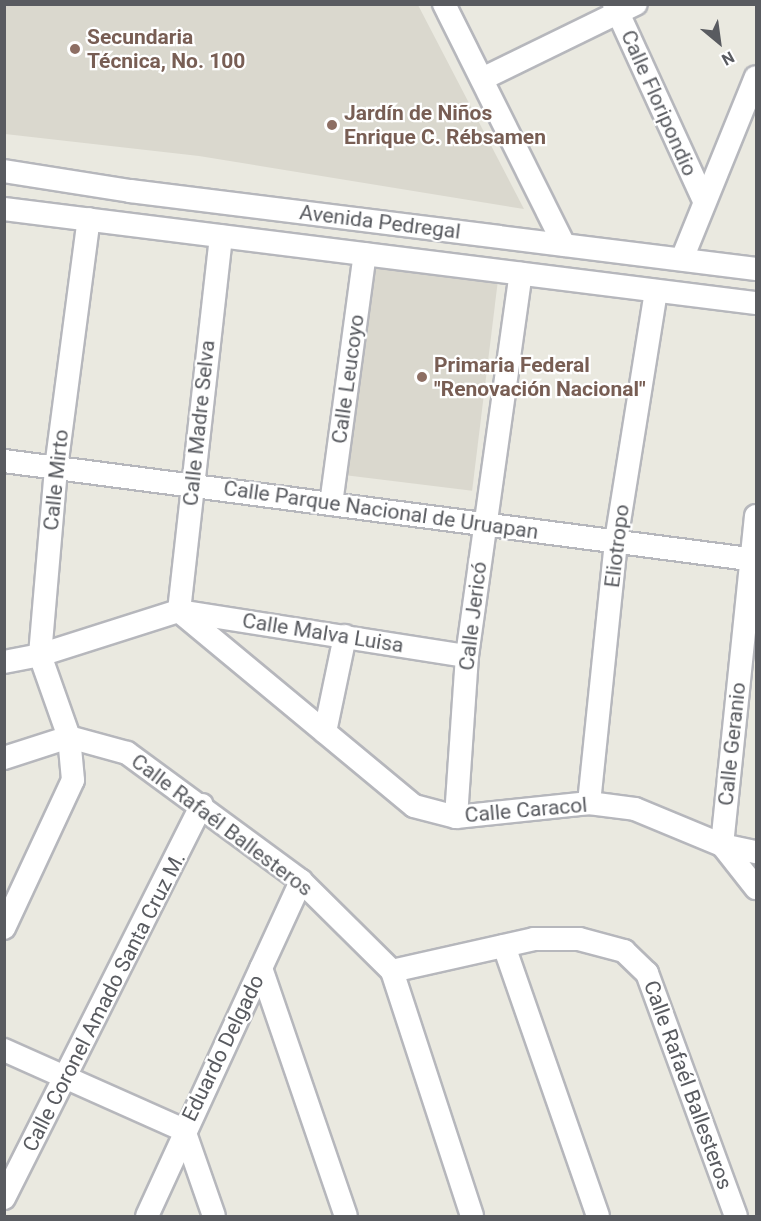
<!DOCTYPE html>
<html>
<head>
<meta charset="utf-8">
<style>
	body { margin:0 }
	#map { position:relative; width:761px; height:1221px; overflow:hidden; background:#eae9e0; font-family:Roboto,sans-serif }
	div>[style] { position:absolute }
	.education>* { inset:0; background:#dad8ce; transform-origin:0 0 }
	.roads { filter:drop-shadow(2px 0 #b6b7bc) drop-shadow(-2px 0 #b6b7bc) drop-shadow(0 2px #b6b7bc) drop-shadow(0 -2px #b6b7bc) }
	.minor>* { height:22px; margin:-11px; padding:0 11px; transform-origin:11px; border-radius:11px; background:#fff }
	.dots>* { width:16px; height:16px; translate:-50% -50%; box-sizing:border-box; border:3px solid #fff; border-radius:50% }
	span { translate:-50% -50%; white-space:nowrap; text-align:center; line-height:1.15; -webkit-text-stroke:4.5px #fff; paint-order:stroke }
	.education-label { font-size:21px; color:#785e54; font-weight:700 }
	.left { translate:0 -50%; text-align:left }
	.street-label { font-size:21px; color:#595b60 }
	.frame { position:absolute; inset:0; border:6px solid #595b60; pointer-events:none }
	.north { position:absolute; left:689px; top:12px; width:60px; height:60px; -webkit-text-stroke:4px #fff; paint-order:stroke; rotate:151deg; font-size:16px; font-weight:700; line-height:24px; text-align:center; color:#595b60 }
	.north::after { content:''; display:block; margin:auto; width:21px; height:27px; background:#595b60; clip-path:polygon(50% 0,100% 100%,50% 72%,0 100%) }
</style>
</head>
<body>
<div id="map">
	<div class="education">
		<div style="clip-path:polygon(5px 4px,418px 5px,524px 209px,199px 156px,5px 134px)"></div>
		<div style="left:374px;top:264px;width:125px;height:213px;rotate:7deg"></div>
	</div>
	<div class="roads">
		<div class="minor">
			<div style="left:444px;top:4px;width:269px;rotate:63.5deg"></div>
			<div style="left:614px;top:4px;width:217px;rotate:65.4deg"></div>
			<div style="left:482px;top:79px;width:171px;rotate:-26deg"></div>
			<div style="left:4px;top:171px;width:128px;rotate:9deg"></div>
			<div style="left:130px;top:191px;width:631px;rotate:7.1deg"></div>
			<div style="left:4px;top:209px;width:758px;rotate:7.13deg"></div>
			<div style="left:682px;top:259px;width:196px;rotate:-67.9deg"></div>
			<div style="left:4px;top:461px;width:758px;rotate:7.5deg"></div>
			<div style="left:331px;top:504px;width:252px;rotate:-82.3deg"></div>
			<div style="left:756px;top:516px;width:331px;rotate:95.9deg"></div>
			<div style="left:722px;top:845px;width:55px;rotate:51.7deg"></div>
			<div style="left:179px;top:611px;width:305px;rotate:39.7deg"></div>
			<div style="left:414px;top:806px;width:43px;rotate:14.7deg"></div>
			<div style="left:456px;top:817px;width:134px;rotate:-6deg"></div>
			<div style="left:589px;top:803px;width:46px;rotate:7.4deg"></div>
			<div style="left:635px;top:809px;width:94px;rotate:22.5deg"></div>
			<div style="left:722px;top:845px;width:35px;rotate:12deg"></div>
			<div style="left:179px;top:611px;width:377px;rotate:-83.6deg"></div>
			<div style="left:4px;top:662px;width:37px;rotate:-11deg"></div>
			<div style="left:40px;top:655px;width:146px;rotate:-17.6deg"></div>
			<div style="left:179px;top:611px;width:291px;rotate:8.9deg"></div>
			<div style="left:325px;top:732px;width:98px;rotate:-78.2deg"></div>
			<div style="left:4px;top:758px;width:68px;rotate:-17.9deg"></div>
			<div style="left:69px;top:737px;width:60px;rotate:15.4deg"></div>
			<div style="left:127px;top:753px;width:216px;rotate:36.3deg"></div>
			<div style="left:301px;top:881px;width:128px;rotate:44.7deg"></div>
			<div style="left:392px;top:971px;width:146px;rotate:-12.7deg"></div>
			<div style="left:534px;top:939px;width:45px"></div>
			<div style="left:579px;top:939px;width:47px;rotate:14.9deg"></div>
			<div style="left:624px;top:951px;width:32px;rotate:44deg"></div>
			<div style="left:647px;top:973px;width:259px;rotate:69.9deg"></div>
			<div style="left:589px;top:803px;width:263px;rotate:-84.1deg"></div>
			<div style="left:616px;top:541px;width:253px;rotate:-80.9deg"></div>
			<div style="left:456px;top:817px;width:161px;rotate:-86.1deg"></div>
			<div style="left:467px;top:656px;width:386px;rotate:-82deg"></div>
			<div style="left:4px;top:928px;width:163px;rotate:-65deg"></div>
			<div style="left:73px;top:780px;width:43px;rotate:-95.3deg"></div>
			<div style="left:69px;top:737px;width:87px;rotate:-109.5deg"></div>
			<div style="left:40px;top:655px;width:188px;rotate:-85.1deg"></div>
			<div style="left:56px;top:468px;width:251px;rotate:-82.5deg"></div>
			<div style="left:504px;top:946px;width:286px;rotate:70.8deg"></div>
			<div style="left:261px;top:968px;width:262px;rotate:71.1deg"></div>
			<div style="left:392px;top:971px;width:258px;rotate:71.9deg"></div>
			<div style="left:4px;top:1050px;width:197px;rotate:24deg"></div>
			<div style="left:184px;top:1130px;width:91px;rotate:70.8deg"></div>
			<div style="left:4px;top:1198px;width:440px;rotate:-63.3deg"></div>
			<div style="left:147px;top:1216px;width:369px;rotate:-65.3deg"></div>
		</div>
	</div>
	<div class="dots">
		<div style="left:75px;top:49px;background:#8d6e63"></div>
		<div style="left:332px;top:125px;background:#8d6e63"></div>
		<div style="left:422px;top:377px;background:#8d6e63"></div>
	</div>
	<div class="education-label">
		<span class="left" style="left:87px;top:49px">Secundaria<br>Técnica, No. 100</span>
		<span class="left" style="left:344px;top:125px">Jardín de Niños<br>Enrique C. Rébsamen</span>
		<span class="left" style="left:434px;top:377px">Primaria Federal<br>"Renovación Nacional"</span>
	</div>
	<div class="street-label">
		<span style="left:659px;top:103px;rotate:66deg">Calle Floripondio</span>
		<span style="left:380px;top:222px;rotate:7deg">Avenida Pedregal</span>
		<span style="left:348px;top:379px;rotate:-82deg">Calle Leucoyo</span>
		<span style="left:199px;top:423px;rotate:-84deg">Calle Madre Selva</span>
		<span style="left:56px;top:480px;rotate:-84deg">Calle Mirto</span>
		<span style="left:381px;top:510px;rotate:8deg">Calle Parque Nacional de Uruapan</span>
		<span style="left:617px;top:546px;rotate:-83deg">Eliotropo</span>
		<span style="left:473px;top:616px;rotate:-83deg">Calle Jericó</span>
		<span style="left:323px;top:633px;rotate:9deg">Calle Malva Luisa</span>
		<span style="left:732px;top:744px;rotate:-84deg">Calle Geranio</span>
		<span style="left:526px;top:810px;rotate:-5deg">Calle Caracol</span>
		<span style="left:222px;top:825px;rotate:37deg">Calle Rafaél Ballesteros</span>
		<span style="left:104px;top:1002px;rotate:-63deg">Calle Coronel Amado Santa Cruz M.</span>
		<span style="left:223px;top:1048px;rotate:-64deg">Eduardo Delgado</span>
		<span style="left:688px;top:1085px;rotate:70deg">Calle Rafaél Ballesteros</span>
	</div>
	<div class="frame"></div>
	<div class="north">N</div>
</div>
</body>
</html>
